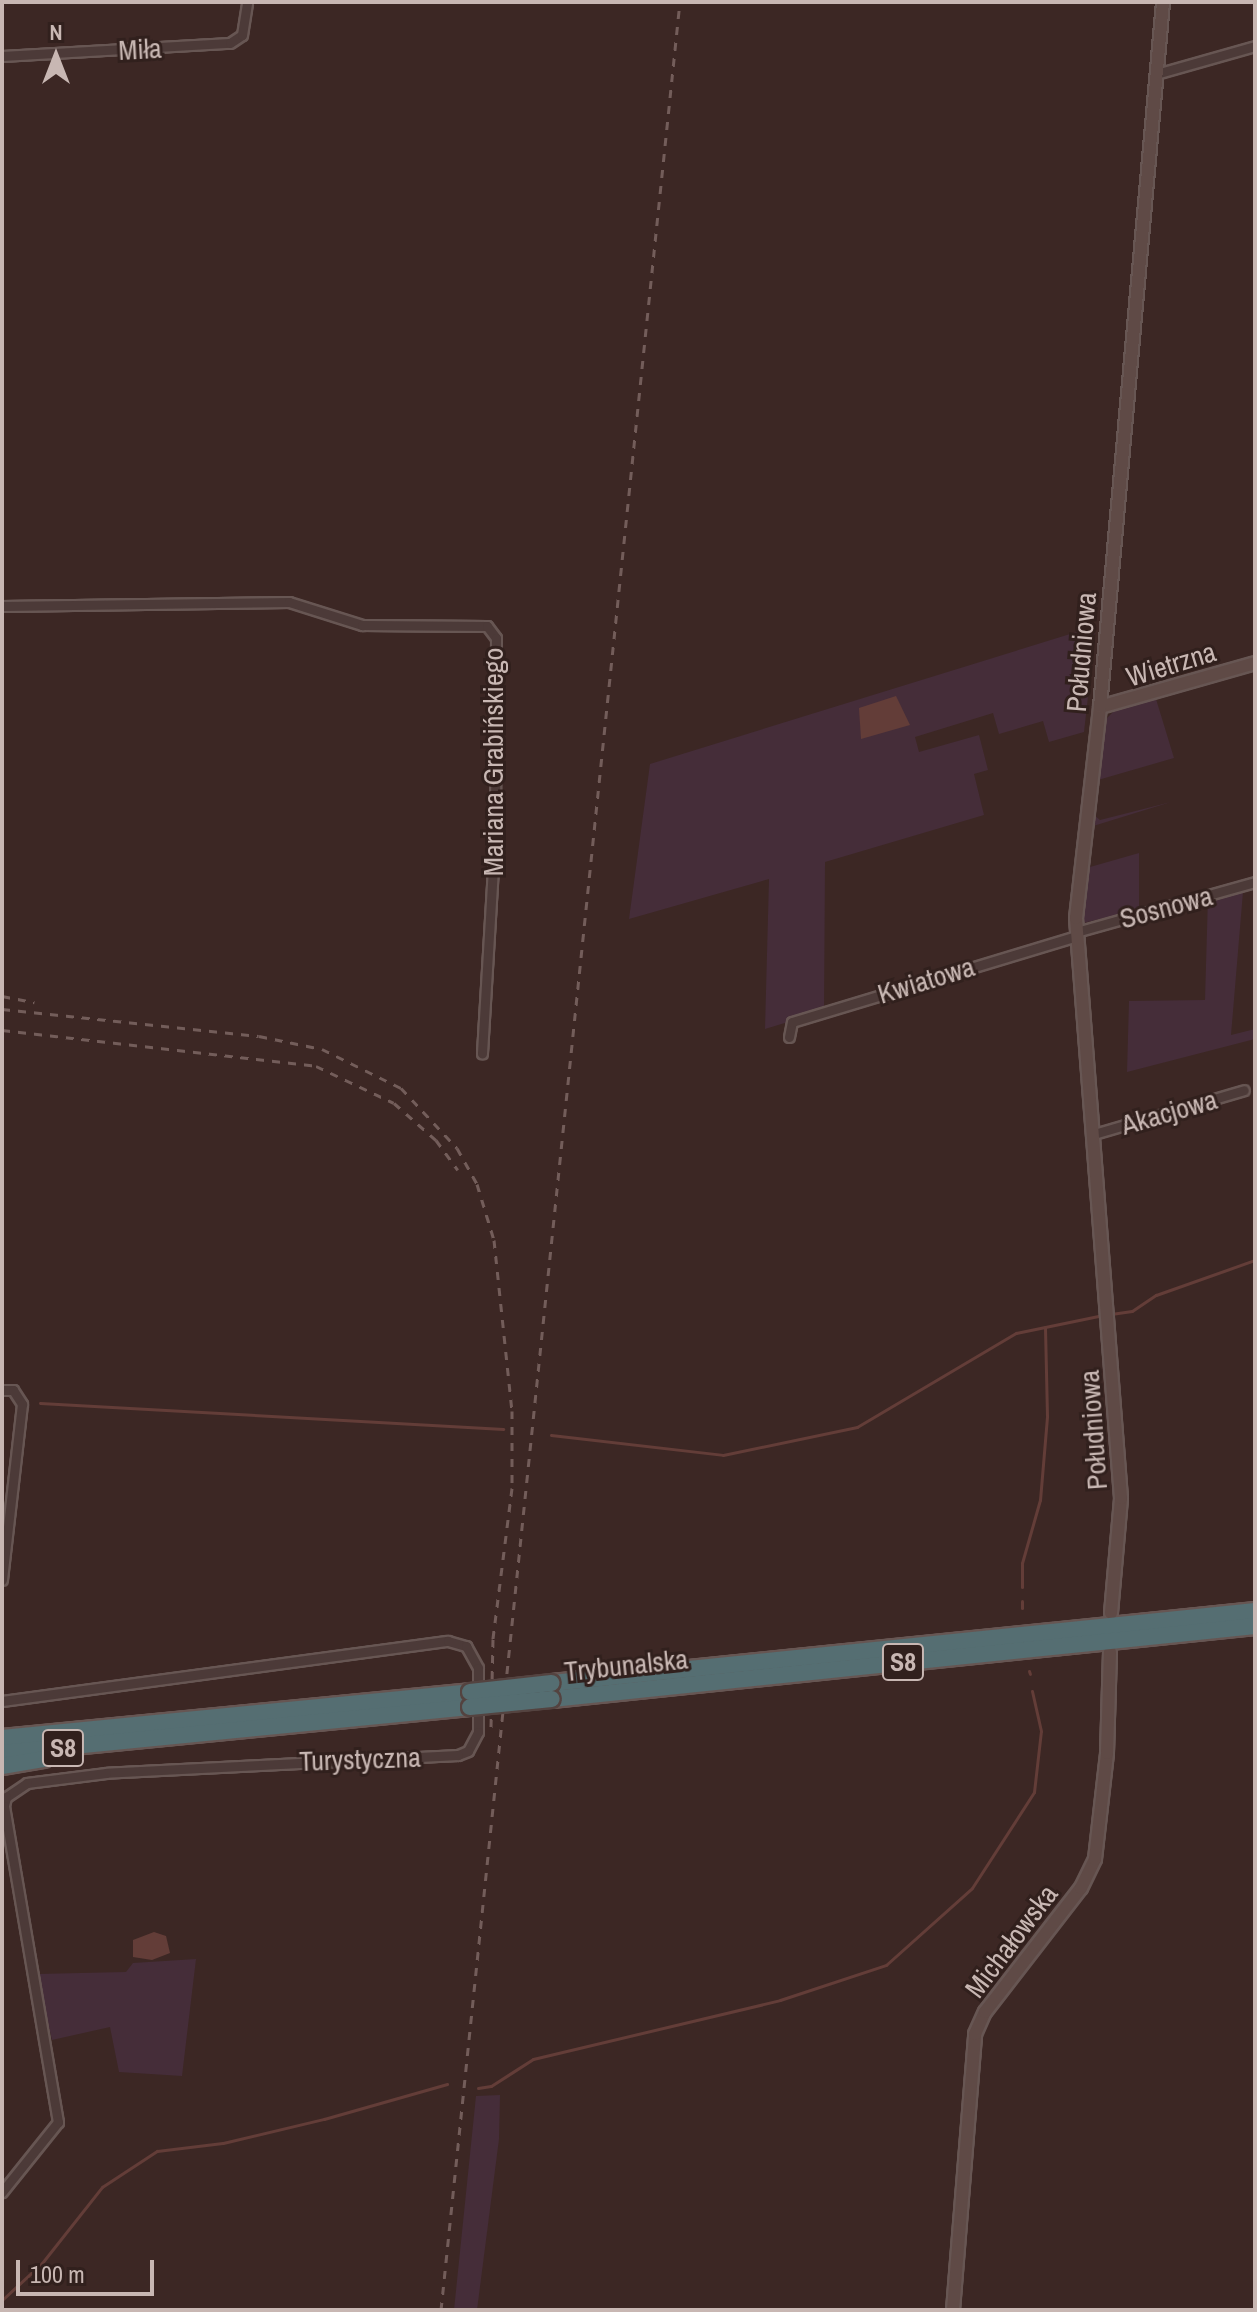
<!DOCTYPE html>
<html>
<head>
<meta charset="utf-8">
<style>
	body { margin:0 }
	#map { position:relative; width:1257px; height:2312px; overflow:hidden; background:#3c2724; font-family:"Archivo Narrow",sans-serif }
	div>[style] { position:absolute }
	.green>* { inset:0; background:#452d39 }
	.water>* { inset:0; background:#633d38 }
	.stream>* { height:3px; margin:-1.5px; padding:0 1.5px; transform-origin:1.5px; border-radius:1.5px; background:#633d38 }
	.roads { filter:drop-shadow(2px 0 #675653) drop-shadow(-2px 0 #675653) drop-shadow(0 2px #675653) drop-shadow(0 -2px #675653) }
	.street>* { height:9px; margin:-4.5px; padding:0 4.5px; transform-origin:4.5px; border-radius:4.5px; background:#4c3a38 }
	.secondary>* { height:12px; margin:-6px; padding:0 6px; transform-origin:6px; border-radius:6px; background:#5f4a46 }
	.highway>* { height:16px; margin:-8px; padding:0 8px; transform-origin:8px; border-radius:8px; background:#556e72 }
	.rail>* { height:3px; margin-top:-1.5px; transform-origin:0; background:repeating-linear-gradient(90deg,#735d5a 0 8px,transparent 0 16px) }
	.bridges { filter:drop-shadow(2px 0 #544340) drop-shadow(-2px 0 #544340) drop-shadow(0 2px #544340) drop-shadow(0 -2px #544340) }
	.highway-bridge>* { height:16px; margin:-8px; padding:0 8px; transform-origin:8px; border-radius:8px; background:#556e72 }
	span { translate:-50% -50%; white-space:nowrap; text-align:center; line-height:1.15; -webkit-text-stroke:6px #31201d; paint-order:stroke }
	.shield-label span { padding:2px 6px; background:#31201d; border:2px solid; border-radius:6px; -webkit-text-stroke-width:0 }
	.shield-label { font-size:26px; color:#c8b7b3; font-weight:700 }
	.street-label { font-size:28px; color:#c8b7b3 }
	.frame { position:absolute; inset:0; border:4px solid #c8b7b3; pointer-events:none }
	.north { position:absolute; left:16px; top:16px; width:80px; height:80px; -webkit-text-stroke:6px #31201d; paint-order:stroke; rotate:0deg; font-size:22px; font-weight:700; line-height:32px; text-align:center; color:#c8b7b3 }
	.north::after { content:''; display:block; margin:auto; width:28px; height:36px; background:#c8b7b3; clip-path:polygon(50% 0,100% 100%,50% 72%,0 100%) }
	.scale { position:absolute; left:16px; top:2260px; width:138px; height:36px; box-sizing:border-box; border:4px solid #c8b7b3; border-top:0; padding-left:10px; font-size:24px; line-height:28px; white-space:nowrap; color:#c8b7b3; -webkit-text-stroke:6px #31201d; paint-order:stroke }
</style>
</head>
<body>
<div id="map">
	<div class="green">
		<div style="clip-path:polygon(1096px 626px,1084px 732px,1049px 742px,1043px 721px,999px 734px,993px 713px,915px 737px,919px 752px,979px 735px,988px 770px,974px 774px,984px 815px,825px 862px,824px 1011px,765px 1029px,769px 879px,629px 919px,650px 764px)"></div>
		<div style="clip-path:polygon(1156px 699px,1174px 758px,1098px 780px,1094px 815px,1100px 820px,1171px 802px,1090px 827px,1103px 722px,1114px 711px)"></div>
		<div style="clip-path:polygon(1089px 833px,1093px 834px,1090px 867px,1139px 853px,1139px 910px,1083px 923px)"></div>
		<div style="clip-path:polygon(1237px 888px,1243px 892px,1231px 1035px,1255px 1029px,1255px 1039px,1127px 1072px,1129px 1001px,1205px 1000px,1208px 896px)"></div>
		<div style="clip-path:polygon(196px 1959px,182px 2076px,119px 2072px,110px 2027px,52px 2040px,37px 1974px,126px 1972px,133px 1963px)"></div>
		<div style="clip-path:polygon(500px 2095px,499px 2139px,477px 2310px,454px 2310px,476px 2096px)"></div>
	</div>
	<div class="water">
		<div style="clip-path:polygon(896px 696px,910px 725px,861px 739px,859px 708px)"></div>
		<div style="clip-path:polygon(154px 1932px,166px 1936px,170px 1953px,152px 1960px,133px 1957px,133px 1940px)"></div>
	</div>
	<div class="stream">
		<div style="left:1111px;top:1314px;width:21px;rotate:-8deg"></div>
		<div style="left:1132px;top:1311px;width:29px;rotate:-34deg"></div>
		<div style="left:1156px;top:1295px;width:105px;rotate:-19.5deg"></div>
		<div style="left:40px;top:1403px;width:464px;rotate:3.2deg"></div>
		<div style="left:551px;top:1435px;width:173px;rotate:6.6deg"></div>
		<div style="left:723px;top:1455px;width:137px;rotate:-11.8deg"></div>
		<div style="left:857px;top:1427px;width:185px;rotate:-30.6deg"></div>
		<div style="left:1016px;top:1333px;width:89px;rotate:-11.7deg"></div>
		<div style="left:1022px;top:1587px;width:24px;rotate:-90deg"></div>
		<div style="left:1022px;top:1563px;width:66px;rotate:-74.1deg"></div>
		<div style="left:1040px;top:1500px;width:84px;rotate:-85.2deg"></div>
		<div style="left:1047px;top:1416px;width:89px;rotate:-91.3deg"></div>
		<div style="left:1022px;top:1601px;width:7px;rotate:90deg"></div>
		<div style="left:1029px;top:1671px;width:3px;rotate:72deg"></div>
		<div style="left:478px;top:2088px;width:13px;rotate:-9deg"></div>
		<div style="left:491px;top:2086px;width:50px;rotate:-32.7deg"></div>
		<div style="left:533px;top:2059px;width:254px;rotate:-13.4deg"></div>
		<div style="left:780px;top:2000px;width:112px;rotate:-18.3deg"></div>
		<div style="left:886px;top:1965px;width:115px;rotate:-41.8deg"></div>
		<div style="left:972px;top:1888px;width:114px;rotate:-57.1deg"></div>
		<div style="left:1034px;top:1792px;width:61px;rotate:-83.5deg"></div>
		<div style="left:1041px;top:1731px;width:41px;rotate:-102.7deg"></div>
		<div style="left:2px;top:2300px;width:54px;rotate:-42.8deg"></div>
		<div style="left:42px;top:2263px;width:97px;rotate:-51.7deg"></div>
		<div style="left:102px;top:2187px;width:66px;rotate:-33.2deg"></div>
		<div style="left:157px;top:2151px;width:66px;rotate:-6.9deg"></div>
		<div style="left:223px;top:2143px;width:104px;rotate:-13.4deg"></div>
		<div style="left:324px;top:2119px;width:128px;rotate:-15.9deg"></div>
	</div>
	<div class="roads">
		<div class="street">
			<div style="left:2px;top:56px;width:228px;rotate:-3.3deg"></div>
			<div style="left:230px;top:43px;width:14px;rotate:-34deg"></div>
			<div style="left:242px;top:35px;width:33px;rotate:-81deg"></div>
			<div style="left:1156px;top:74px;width:103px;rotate:-15.8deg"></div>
			<div style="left:2px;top:606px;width:287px;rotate:-0.8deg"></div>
			<div style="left:289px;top:602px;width:77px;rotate:17.5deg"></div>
			<div style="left:362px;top:625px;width:125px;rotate:0.5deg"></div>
			<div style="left:487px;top:626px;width:15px;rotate:53deg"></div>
			<div style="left:496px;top:638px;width:196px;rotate:90.3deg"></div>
			<div style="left:495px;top:834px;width:220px;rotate:93.4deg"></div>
			<div style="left:1076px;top:932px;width:186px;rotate:-15.6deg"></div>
			<div style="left:789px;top:1037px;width:15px;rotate:-79deg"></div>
			<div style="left:792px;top:1022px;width:297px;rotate:-16.8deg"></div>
			<div style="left:1094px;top:1134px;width:156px;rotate:-16.3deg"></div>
			<div style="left:2px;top:1390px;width:11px"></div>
			<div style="left:13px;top:1390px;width:17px;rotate:57deg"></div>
			<div style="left:22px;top:1404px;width:177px;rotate:96.5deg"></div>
			<div style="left:2px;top:1701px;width:450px;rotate:-7.7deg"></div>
			<div style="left:448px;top:1641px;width:19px;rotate:16deg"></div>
			<div style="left:466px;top:1646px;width:25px;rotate:61deg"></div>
			<div style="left:478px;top:1668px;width:64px;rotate:90deg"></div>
			<div style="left:478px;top:1732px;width:21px;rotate:118deg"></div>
			<div style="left:468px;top:1751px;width:11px;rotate:158deg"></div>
			<div style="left:458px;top:1755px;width:352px;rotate:177.1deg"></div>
			<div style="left:106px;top:1773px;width:80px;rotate:172.8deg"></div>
			<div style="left:27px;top:1783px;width:25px;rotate:146deg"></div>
			<div style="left:6px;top:1797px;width:9px;rotate:103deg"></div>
			<div style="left:4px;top:1806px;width:321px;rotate:80.3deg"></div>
			<div style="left:58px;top:2122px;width:90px;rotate:128.7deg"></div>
		</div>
		<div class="secondary">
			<div style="left:1100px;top:707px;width:161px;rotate:-15.8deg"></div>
			<div style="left:1111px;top:1613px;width:115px;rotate:-85deg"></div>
			<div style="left:1121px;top:1498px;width:582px;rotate:-94.44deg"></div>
			<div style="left:1076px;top:918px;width:212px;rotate:-83.5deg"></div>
			<div style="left:1100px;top:707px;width:708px;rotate:-84.89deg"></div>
			<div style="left:953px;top:2310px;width:277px;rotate:-85.4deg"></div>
			<div style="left:975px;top:2034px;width:24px;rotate:-66deg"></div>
			<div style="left:985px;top:2012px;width:157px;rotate:-52.3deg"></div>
			<div style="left:1081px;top:1888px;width:32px;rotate:-64deg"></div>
			<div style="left:1095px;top:1859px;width:107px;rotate:-83.5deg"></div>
			<div style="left:1107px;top:1753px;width:101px;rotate:-88.3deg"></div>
		</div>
		<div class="highway">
			<div style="left:552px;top:1683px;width:707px;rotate:-5.85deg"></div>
			<div style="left:552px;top:1699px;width:707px;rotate:-5.93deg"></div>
			<div style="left:2px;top:1738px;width:470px;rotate:-5.6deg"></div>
			<div style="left:2px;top:1753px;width:470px;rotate:-5.6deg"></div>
			<div style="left:2px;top:1766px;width:43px;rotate:-9.5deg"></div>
		</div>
	</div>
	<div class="rail">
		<div style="left:2px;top:996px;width:33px;rotate:11deg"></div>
		<div style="left:2px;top:1009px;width:258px;rotate:6deg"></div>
		<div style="left:259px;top:1036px;width:64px;rotate:11.7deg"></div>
		<div style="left:322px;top:1049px;width:88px;rotate:26.3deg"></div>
		<div style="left:401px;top:1088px;width:82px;rotate:47deg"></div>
		<div style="left:457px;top:1148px;width:41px;rotate:60.9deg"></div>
		<div style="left:477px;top:1184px;width:59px;rotate:73.1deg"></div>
		<div style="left:494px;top:1240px;width:172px;rotate:84deg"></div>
		<div style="left:512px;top:1411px;width:77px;rotate:90deg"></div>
		<div style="left:512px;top:1488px;width:152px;rotate:97.2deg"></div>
		<div style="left:493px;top:1639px;width:89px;rotate:91.3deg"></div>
		<div style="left:2px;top:1030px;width:316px;rotate:6.5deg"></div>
		<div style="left:316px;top:1066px;width:86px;rotate:25.4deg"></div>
		<div style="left:394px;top:1103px;width:56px;rotate:41.4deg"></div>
		<div style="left:436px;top:1140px;width:37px;rotate:54deg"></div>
		<div style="left:441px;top:2310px;width:2320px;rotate:-84.09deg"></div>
	</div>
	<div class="bridges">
		<div class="highway-bridge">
			<div style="left:470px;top:1692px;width:82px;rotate:-6.3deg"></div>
			<div style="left:470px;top:1707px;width:82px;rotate:-5.6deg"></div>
		</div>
	</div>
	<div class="shield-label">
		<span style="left:903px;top:1662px">S8</span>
		<span style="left:63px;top:1748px">S8</span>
	</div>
	<div class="street-label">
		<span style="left:140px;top:49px;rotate:-3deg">Miła</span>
		<span style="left:1081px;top:652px;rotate:-85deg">Południowa</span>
		<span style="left:1171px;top:664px;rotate:-17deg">Wietrzna</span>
		<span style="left:493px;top:762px;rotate:-90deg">Mariana Grabińskiego</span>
		<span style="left:1166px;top:907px;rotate:-15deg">Sosnowa</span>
		<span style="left:926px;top:980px;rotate:-17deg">Kwiatowa</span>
		<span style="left:1169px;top:1112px;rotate:-16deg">Akacjowa</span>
		<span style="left:1093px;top:1430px;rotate:-94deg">Południowa</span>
		<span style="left:626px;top:1665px;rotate:-6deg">Trybunalska</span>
		<span style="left:360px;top:1759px;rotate:-2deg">Turystyczna</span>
		<span style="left:1011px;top:1941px;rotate:-53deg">Michałowska</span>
	</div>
	<div class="frame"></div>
	<div class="north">N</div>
	<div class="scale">100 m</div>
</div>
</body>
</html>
